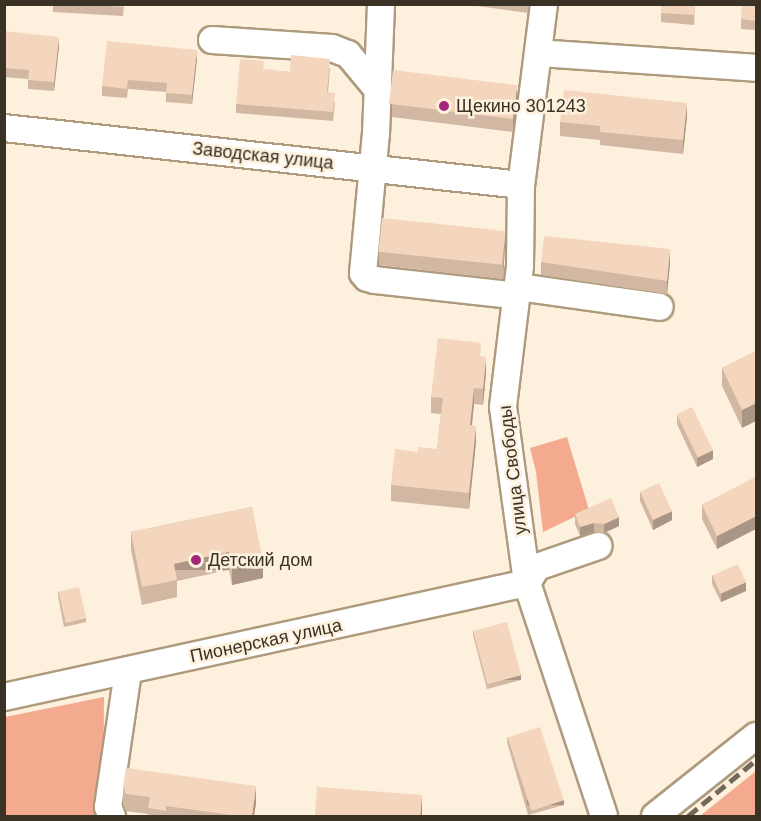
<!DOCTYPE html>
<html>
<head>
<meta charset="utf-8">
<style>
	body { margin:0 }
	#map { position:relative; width:761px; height:821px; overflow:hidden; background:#fdf0dd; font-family:Helvetica,sans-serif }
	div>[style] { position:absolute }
	.green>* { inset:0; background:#f4aa8f }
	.roads { filter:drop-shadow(2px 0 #ae9b7d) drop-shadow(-2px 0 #ae9b7d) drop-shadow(0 2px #ae9b7d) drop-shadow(0 -2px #ae9b7d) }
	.minor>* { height:26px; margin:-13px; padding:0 13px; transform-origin:13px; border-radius:13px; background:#fff }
	.rail>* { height:4.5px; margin-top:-2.25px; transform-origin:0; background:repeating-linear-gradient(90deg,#73695b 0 12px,transparent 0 18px) }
	.wall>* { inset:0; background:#d2b7a3 }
	.shaded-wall>* { inset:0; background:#ab9584; transform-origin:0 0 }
	.building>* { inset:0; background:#f4d5bd; transform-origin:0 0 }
	.dots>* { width:16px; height:16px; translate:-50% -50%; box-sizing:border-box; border:3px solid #fdf0dd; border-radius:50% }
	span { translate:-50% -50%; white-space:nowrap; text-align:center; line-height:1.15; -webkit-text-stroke:5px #fdf0dd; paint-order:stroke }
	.poi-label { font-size:18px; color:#3a3225 }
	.left { translate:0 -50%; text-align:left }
	.street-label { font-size:18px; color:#3a3225 }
	.frame { position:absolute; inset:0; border:6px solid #3a3225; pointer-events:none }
</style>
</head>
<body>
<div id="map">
	<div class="green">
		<div style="clip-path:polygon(567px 437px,589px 510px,543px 532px,536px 472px,530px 448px)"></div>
		<div style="clip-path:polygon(104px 697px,103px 816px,5px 816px,5px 717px)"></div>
		<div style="clip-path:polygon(756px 771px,756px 816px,700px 816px)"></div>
	</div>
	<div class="roads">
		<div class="minor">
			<div style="left:381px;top:4px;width:129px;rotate:92.2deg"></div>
			<div style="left:376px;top:133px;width:141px;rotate:95.3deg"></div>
			<div style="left:363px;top:273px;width:6px;rotate:51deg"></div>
			<div style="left:367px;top:278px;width:8px;rotate:14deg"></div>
			<div style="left:375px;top:280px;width:127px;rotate:6.3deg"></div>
			<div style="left:544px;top:4px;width:182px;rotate:97.2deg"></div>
			<div style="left:521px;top:185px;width:81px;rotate:90.7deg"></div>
			<div style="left:520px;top:266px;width:142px;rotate:96.9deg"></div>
			<div style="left:503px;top:407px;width:178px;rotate:82.2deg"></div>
			<div style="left:527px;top:583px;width:245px;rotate:71.7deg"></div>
			<div style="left:212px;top:40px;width:120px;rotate:3.8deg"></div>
			<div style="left:332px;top:48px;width:17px;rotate:21deg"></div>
			<div style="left:348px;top:54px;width:47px;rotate:50.2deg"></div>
			<div style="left:538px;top:53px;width:219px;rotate:3.9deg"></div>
			<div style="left:4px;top:128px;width:520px;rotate:6.29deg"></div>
			<div style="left:518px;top:287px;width:143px;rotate:8deg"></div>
			<div style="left:4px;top:697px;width:535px;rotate:-12.3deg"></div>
			<div style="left:527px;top:583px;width:19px;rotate:-58deg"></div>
			<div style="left:537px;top:567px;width:65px;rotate:-19deg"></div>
			<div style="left:112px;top:816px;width:10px;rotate:-114deg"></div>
			<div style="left:108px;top:807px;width:137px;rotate:-81.6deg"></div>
			<div style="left:655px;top:816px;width:129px;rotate:-38.4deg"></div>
		</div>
	</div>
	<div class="rail">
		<div style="left:688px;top:816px;width:88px;rotate:-39.5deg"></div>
	</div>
	<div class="wall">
		<div style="clip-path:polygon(53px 4px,124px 4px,123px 16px,53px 12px)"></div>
		<div style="clip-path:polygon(463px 4px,529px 4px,528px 13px)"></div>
		<div style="clip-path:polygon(695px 4px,694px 25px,661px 22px,661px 13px)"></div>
		<div style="clip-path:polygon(756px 4px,756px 30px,741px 29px,741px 19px)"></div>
		<div style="clip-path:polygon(4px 31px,59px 46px,54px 91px,28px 89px,28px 79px,4px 77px)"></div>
		<div style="clip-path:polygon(197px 59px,192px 104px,166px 102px,166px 92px,128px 89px,127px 98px,102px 96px,102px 86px)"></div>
		<div style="clip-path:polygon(330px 68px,328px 93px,335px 102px,333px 121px,236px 113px,236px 104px,264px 70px,290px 72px)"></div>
		<div style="clip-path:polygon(517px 99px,513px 132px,392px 117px,392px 104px)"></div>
		<div style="clip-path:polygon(687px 116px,683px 154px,600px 145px,600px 140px,560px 136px,560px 122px)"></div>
		<div style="clip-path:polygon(505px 245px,503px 279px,379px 265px,379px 252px)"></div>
		<div style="clip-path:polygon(541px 262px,670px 263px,667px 294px,541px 275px)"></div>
		<div style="clip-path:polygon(756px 351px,742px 428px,722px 386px,722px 368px)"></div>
		<div style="clip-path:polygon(481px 356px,486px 373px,483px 405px,474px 404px,472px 425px,476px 442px,469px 509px,391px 501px,391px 485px,437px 449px,441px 414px,431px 413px,431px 397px)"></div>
		<div style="clip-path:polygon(677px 415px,713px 459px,697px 467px,677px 424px)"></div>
		<div style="clip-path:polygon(756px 477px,717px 549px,702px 519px,702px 505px)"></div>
		<div style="clip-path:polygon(640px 492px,672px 520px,653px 530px,640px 501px)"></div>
		<div style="clip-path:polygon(252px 507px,263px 578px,232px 585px,229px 570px,177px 581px,177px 597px,142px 605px,131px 550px,131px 532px)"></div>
		<div style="clip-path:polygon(575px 514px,619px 526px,604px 533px,594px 532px,580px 536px,575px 524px)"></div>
		<div style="clip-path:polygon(712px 575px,746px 591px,721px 602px,712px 584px)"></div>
		<div style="clip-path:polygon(58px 591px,86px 618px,86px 622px,64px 627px,58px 596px)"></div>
		<div style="clip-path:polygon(473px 631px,521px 680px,487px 689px,473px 635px)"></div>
		<div style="clip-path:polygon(507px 737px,564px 805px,528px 815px,507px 742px)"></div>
		<div style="clip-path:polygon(123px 787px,256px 803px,254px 816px,148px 816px,148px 814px,126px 811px,123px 805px)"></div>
	</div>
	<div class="shaded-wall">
		<div style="clip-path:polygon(59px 37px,59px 46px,54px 91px,54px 82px)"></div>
		<div style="clip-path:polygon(197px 50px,197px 59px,192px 104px,192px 95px)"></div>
		<div style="clip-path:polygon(517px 86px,517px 99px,513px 132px,513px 118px)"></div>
		<div style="clip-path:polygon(687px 103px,687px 116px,683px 154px,683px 140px)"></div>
		<div style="clip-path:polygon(505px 232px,505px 245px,503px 279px,503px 266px)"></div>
		<div style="clip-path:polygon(670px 249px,670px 263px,667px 294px,667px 281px)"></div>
		<div style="clip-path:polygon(486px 357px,486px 373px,483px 405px,483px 389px)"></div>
		<div style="clip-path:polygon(474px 388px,474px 404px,470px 441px,470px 425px)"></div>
		<div style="clip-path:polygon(756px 403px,756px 421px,742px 428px,742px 410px)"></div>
		<div style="clip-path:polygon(476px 426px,476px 442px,469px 509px,469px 493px)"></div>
		<div style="clip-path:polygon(713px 450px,713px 459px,697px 467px,697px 458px)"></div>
		<div style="clip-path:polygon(672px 511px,672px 520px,653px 530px,653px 520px)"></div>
		<div style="clip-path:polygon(756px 516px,756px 529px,717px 549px,717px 536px)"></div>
		<div style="clip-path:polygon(619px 517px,619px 526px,604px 533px,604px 524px)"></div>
		<div style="clip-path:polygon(594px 523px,594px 532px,580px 536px,580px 527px)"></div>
		<div style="left:229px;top:552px;width:18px;height:56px;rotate:90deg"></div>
		<div style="clip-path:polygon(263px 561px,263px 578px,232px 585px,232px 567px)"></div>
		<div style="clip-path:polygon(746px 582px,746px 591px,721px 602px,721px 593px)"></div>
		<div style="left:521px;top:675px;width:5px;height:35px;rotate:90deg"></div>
		<div style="clip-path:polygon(256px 786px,256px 803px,254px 816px,252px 816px)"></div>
		<div style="clip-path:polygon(422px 795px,422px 816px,420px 816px)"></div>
		<div style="left:564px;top:800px;width:5px;height:37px;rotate:90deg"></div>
	</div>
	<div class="building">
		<div style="clip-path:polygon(77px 4px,123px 4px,123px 7px)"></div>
		<div style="clip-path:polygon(661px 4px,695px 4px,694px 15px,661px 13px)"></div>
		<div style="clip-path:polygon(742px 4px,756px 4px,756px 21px,741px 19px)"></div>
		<div style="clip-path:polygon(4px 31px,59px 37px,54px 82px,28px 80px,29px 70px,4px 68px)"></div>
		<div style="clip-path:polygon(107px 41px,197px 50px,192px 95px,166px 93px,167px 83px,128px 80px,127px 89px,102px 86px)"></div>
		<div style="clip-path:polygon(291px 55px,330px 59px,327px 92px,335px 93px,333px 112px,236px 104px,240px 59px,264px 61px,263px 69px,290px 72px)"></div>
		<div style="left:393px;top:70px;width:125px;height:34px;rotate:7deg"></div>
		<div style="clip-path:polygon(564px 90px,687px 103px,683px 140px,600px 132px,600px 126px,560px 122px)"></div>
		<div style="left:382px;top:218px;width:124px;height:34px;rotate:6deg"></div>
		<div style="clip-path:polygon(544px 236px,670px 249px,667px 281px,541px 262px)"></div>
		<div style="clip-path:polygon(438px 338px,481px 343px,480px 356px,486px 357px,483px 389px,474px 388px,470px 425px,476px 426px,469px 493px,391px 485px,395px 449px,418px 452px,418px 447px,437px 449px,443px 398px,431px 397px)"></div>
		<div style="clip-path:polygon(756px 351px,756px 403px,742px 410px,722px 368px)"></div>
		<div style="left:692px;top:407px;width:48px;height:17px;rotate:64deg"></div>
		<div style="clip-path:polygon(756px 477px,756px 516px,717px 536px,702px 505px)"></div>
		<div style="left:659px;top:483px;width:31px;height:21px;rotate:65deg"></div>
		<div style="clip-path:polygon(611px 498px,619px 517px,604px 524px,594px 523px,580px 527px,575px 514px)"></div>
		<div style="clip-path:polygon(252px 507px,263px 561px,232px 567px,229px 552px,174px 564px,177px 580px,142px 587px,131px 532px)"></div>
		<div style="left:738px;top:564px;width:20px;height:28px;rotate:66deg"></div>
		<div style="left:79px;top:587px;width:32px;height:21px;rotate:77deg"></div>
		<div style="left:507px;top:622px;width:55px;height:35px;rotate:75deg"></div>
		<div style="left:540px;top:727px;width:77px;height:34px;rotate:72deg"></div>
		<div style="clip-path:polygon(126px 768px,256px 786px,252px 816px,231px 816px,231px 815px,166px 806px,166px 811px,148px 808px,150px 797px,126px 794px,123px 787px)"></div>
		<div style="clip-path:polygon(317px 787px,422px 795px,420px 816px,315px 816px)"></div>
	</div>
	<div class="dots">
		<div style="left:444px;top:106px;background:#a32679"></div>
		<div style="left:196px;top:560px;background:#a32679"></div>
	</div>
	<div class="poi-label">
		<span class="left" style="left:456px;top:106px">Щекино 301243</span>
		<span class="left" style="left:208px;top:560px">Детский дом</span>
	</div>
	<div class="street-label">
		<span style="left:263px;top:156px;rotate:6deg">Заводская улица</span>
		<span style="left:513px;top:470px;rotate:-97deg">улица Свободы</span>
		<span style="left:266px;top:641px;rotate:-12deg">Пионерская улица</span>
	</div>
	<div class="frame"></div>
</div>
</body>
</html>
